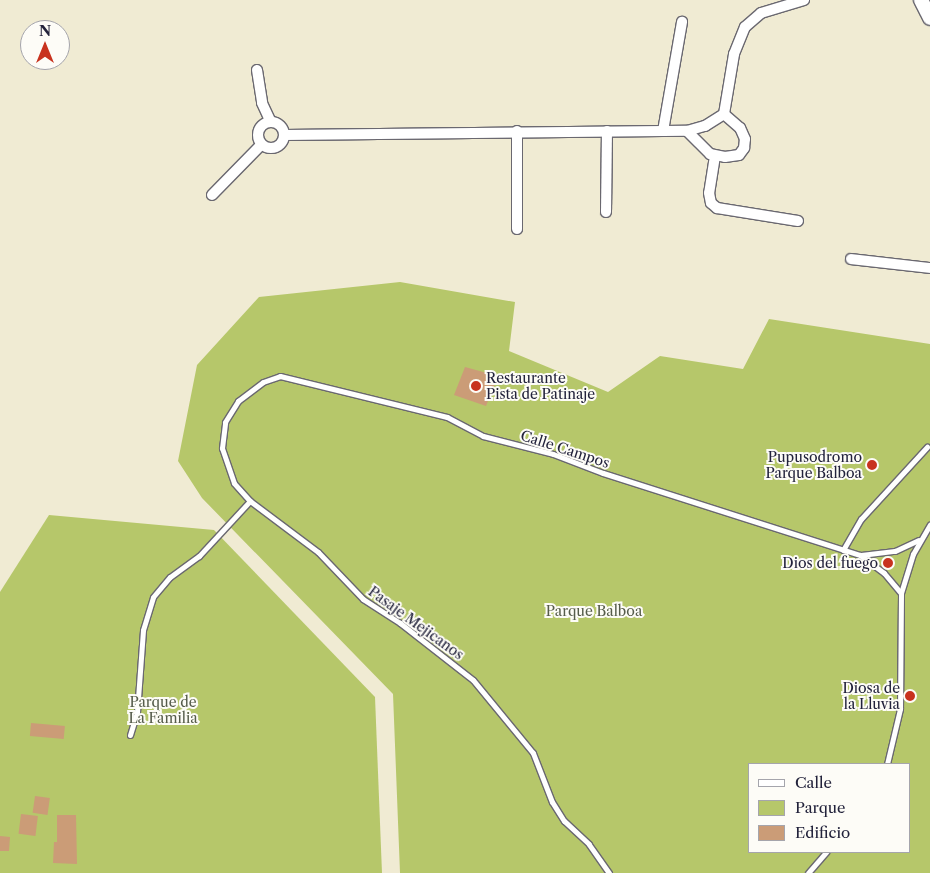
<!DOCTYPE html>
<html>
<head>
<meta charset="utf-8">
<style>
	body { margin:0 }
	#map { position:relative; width:930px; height:873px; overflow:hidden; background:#f0ebd3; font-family:"Libre Caslon Text",serif }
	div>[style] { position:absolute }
	.green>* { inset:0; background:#b6c76a }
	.building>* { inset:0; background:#cb9c77; transform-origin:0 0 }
	.roads { filter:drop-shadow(1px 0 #6a6870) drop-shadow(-1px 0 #6a6870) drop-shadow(0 1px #6a6870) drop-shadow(0 -1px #6a6870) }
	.lane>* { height:5px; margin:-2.5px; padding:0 2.5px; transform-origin:2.5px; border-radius:2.5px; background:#fff }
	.street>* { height:10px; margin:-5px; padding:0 5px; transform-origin:5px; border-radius:5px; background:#fff }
	.street>.ring { margin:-5px; padding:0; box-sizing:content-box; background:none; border:10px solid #fff; border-radius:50% }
	.secondary>* { height:14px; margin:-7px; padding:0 7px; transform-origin:7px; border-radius:7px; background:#fff }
	.dots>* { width:14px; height:14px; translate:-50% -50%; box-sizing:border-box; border:2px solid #fdfcf7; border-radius:50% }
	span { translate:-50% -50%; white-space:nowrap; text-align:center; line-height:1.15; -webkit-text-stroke:4px #fdfcf7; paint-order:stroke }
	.poi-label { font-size:14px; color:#22223b }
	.left { translate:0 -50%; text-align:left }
	.right { translate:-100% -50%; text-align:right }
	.street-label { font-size:14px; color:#22223b }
	.park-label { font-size:14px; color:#565c4b }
	.legend { position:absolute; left:748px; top:763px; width:162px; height:90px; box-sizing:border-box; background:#fdfcf7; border:1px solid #a5a5ac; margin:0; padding:6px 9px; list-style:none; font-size:15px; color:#22223b }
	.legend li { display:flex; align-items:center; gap:10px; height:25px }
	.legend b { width:25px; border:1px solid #a5a5ac }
	.north { position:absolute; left:20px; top:20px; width:50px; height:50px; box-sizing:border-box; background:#fdfcf7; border:1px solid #a5a5ac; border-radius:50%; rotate:0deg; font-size:14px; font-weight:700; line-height:20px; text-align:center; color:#22223b }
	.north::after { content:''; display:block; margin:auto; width:18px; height:22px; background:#c8321e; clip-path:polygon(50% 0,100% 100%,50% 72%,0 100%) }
</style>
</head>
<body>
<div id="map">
	<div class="green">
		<div style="clip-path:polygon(evenodd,400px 282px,515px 302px,509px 351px,608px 392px,660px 356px,743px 369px,769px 319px,930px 344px,930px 873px,400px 873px,393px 694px,202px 498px,178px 461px,197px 365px,259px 297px,400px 282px,749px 764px,909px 764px,909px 852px,749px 852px,749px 764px)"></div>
		<div style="clip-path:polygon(49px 515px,214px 530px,375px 697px,382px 873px,0 873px,0 592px)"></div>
	</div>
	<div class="building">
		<div style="clip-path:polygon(465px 367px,498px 376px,486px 406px,454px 395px)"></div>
		<div style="left:31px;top:723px;width:34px;height:13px;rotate:5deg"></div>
		<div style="left:35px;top:796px;width:15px;height:17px;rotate:8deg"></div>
		<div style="left:21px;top:814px;width:17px;height:20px;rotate:7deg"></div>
		<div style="clip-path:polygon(57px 815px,76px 815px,77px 864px,53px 863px,54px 842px,57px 842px)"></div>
		<div style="clip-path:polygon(0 836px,10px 837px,9px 851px,0 851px)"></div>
	</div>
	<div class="roads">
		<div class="lane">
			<div style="left:843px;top:550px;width:36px;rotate:-60deg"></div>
			<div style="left:861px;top:519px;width:98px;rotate:-47.5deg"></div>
			<div style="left:861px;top:555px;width:34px;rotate:-7deg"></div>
			<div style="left:895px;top:551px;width:26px;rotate:-25deg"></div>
			<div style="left:130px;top:735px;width:24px;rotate:-73deg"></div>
			<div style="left:137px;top:712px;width:82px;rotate:-85.8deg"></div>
			<div style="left:143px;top:630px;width:34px;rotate:-73deg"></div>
			<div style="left:153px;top:597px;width:26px;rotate:-50deg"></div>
			<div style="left:170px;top:577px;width:36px;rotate:-36deg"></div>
			<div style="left:199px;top:556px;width:75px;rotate:-47.2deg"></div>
			<div style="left:887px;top:764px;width:57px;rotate:-76.7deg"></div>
			<div style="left:900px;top:709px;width:116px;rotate:-89.5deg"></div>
			<div style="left:901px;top:593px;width:41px;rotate:-72.9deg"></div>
			<div style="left:913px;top:554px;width:34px;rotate:-60deg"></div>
			<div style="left:609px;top:873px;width:35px;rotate:-125deg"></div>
			<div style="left:589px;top:844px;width:34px;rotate:-137deg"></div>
			<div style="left:564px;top:821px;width:22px;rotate:-122deg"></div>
			<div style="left:552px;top:802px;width:53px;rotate:-111.2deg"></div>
			<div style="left:533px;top:753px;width:94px;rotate:-129.4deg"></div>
			<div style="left:473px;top:680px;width:93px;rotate:-142deg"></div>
			<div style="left:400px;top:623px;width:44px;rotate:-147deg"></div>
			<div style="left:363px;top:599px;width:65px;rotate:-133.8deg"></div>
			<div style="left:318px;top:552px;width:85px;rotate:-143.1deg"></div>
			<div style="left:250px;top:501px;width:24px;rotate:-132deg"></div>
			<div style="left:234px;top:483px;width:37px;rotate:-109deg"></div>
			<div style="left:222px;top:448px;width:26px;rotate:-83deg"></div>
			<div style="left:225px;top:422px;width:25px;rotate:-58deg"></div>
			<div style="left:238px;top:401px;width:31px;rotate:-37deg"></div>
			<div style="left:263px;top:382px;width:18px;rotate:-19deg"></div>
			<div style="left:280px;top:376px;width:172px;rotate:13.8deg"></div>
			<div style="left:447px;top:417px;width:41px;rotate:27.8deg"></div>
			<div style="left:483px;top:436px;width:72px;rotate:14.4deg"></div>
			<div style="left:553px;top:454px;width:53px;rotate:20.8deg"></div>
			<div style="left:603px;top:473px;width:270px;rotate:17.7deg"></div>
			<div style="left:860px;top:555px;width:30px;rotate:37deg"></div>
			<div style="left:884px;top:573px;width:26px;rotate:50deg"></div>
			<div style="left:808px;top:873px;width:28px;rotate:-49deg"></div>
		</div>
		<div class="street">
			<div style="left:257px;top:70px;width:33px;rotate:81deg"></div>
			<div style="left:262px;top:103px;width:21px;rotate:65deg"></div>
			<div class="ring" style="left:258px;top:122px;width:16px;height:16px"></div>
			<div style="left:517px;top:131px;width:98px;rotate:90deg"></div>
			<div style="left:663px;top:131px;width:111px;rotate:-80.1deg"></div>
			<div style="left:687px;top:131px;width:33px;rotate:45deg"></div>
			<div style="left:710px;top:154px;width:15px;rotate:11deg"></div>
			<div style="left:725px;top:157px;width:14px;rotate:-8deg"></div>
			<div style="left:739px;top:155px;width:9px;rotate:-54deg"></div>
			<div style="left:744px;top:148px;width:9px;rotate:-84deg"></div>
			<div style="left:745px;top:139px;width:12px;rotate:-114deg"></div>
			<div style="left:740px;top:128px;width:21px;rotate:-139deg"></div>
			<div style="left:284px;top:135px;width:403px;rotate:-0.6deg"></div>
			<div style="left:687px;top:131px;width:19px;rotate:-16deg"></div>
			<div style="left:705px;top:126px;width:22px;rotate:-32deg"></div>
			<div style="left:724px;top:114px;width:61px;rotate:-80.5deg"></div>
			<div style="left:734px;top:54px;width:29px;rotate:-68deg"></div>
			<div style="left:745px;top:27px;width:21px;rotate:-41deg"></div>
			<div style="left:761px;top:13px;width:45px;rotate:-16.8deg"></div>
			<div style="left:715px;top:156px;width:37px;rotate:99deg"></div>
			<div style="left:709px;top:193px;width:10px;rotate:79deg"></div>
			<div style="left:711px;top:203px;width:8px;rotate:40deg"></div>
			<div style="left:717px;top:208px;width:82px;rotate:9.1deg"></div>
			<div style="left:212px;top:195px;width:71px;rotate:-45.6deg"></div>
			<div style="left:606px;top:212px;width:81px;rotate:-89.3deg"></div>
			<div style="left:851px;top:259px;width:80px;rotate:6.5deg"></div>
		</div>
		<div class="secondary">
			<div style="left:921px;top:0;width:20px;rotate:63deg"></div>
		</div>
	</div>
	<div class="dots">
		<div style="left:476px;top:386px;background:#c8321e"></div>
		<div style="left:872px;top:465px;background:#c8321e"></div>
		<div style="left:888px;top:563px;background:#c8321e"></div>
		<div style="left:910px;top:696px;background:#c8321e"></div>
	</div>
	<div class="poi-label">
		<span class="left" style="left:486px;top:386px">Restaurante<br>Pista de Patinaje</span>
		<span class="right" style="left:862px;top:465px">Pupusodromo<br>Parque Balboa</span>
		<span class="right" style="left:878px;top:563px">Dios del fuego</span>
		<span class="right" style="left:900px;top:696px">Diosa de<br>la Lluvia</span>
	</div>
	<div class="street-label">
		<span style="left:565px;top:449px;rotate:18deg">Calle Campos</span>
		<span style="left:416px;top:623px;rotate:36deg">Pasaje Mejicanos</span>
	</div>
	<div class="park-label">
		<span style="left:594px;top:611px">Parque Balboa</span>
		<span style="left:163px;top:710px">Parque de<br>La Familia</span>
	</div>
	<ul class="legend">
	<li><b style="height:6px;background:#fff"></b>Calle</li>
	<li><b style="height:14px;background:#b6c76a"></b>Parque</li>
	<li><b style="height:14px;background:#cb9c77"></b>Edificio</li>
	</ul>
	<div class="north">N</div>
</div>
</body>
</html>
